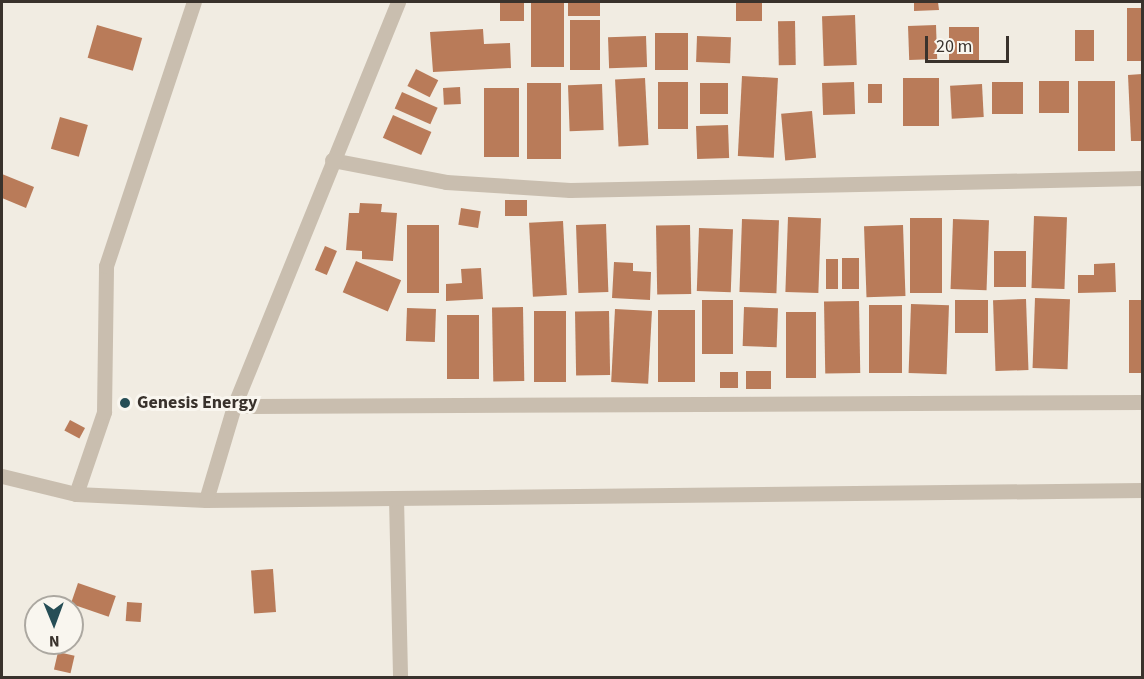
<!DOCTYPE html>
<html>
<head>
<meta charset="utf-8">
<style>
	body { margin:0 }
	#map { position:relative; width:1144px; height:679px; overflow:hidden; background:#f1ece2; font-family:"Source Sans 3",sans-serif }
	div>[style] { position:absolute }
	.building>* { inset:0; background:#b97b59; transform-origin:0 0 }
	.service>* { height:15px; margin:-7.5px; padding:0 7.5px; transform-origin:7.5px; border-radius:7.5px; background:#c9beaf }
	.minor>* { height:15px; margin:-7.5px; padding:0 7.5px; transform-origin:7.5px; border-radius:7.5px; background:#c9beaf }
	.dots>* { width:16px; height:16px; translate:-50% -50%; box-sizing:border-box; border:3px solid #f9f6ef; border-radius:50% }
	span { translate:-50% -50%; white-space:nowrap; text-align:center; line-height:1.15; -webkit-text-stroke:6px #f9f6ef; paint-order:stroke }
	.poi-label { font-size:18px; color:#39322c; font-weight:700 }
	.left { translate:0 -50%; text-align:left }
	.frame { position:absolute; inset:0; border:3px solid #39322c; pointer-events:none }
	.north { position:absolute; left:24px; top:595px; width:60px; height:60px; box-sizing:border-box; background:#f9f6ef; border:2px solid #aca8a1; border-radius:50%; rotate:179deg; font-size:16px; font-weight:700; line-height:24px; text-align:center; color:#39322c }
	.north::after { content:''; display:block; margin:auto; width:21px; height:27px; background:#264e56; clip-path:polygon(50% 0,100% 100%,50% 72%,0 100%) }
	.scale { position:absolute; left:925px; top:36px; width:84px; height:27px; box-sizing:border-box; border:3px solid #39322c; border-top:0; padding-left:8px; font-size:18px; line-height:21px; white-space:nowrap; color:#39322c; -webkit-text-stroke:4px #f9f6ef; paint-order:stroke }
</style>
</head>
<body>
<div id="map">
	<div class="building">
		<div style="left:500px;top:2px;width:24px;height:19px"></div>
		<div style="left:531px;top:2px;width:33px;height:65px"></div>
		<div style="left:568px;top:2px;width:32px;height:14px"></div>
		<div style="left:736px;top:2px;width:26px;height:19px"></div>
		<div style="clip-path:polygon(914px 2px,938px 2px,939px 10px,914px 11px)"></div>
		<div style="left:1127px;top:8px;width:15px;height:53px"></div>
		<div style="left:855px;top:15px;width:50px;height:33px;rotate:88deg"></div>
		<div style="left:570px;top:20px;width:30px;height:50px"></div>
		<div style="left:795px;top:21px;width:44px;height:17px;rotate:89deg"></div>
		<div style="left:97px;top:25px;width:47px;height:34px;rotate:16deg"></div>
		<div style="left:936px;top:25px;width:34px;height:28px;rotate:88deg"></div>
		<div style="left:949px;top:27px;width:30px;height:36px"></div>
		<div style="clip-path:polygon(483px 29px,484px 44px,510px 43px,511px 68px,433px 72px,430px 32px)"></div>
		<div style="left:1075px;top:30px;width:19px;height:31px"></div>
		<div style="left:655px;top:33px;width:33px;height:37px"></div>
		<div style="left:646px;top:36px;width:31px;height:38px;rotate:88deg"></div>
		<div style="left:697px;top:36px;width:34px;height:26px;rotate:2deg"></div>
		<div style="left:416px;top:69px;width:25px;height:19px;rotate:27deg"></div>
		<div style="clip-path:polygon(1142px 74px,1142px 141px,1131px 141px,1128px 75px)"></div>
		<div style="left:742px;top:76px;width:36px;height:80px;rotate:3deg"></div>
		<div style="left:645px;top:78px;width:67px;height:30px;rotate:87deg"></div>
		<div style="left:903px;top:78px;width:36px;height:48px"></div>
		<div style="left:1039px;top:81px;width:30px;height:32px"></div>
		<div style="left:1078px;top:81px;width:37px;height:70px"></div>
		<div style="left:658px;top:82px;width:30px;height:47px"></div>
		<div style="left:854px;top:82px;width:32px;height:32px;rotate:88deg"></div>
		<div style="left:992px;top:82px;width:31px;height:32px"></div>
		<div style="left:527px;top:83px;width:34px;height:76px"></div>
		<div style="left:728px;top:83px;width:31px;height:28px;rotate:90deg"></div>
		<div style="left:602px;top:84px;width:46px;height:34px;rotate:88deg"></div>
		<div style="left:868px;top:84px;width:14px;height:19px"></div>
		<div style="left:982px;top:84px;width:33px;height:32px;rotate:87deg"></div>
		<div style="left:460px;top:87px;width:17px;height:17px;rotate:87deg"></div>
		<div style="left:484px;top:88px;width:35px;height:69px"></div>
		<div style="left:402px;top:92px;width:39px;height:18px;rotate:24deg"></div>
		<div style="left:812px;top:111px;width:47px;height:31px;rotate:85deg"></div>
		<div style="left:393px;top:115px;width:42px;height:25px;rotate:24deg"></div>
		<div style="left:60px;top:117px;width:29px;height:33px;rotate:16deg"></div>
		<div style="left:728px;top:125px;width:33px;height:32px;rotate:88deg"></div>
		<div style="clip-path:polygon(2px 174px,34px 187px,26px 208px,2px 198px)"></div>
		<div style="left:505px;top:200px;width:22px;height:16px"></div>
		<div style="clip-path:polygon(360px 203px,382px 204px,381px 212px,397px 213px,393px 261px,362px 259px,362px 251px,346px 250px,349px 213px,359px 213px)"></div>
		<div style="left:461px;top:208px;width:20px;height:17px;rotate:9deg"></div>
		<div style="left:1034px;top:216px;width:33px;height:72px;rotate:2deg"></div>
		<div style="left:788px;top:217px;width:33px;height:75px;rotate:2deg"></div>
		<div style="left:910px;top:218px;width:32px;height:75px"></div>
		<div style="left:742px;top:219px;width:37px;height:73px;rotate:2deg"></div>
		<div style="left:953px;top:219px;width:36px;height:70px;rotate:2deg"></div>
		<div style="left:563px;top:221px;width:74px;height:34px;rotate:87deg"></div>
		<div style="left:606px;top:224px;width:68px;height:30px;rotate:88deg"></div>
		<div style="left:407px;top:225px;width:32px;height:68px"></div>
		<div style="left:690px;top:225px;width:69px;height:34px;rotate:89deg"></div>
		<div style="left:903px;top:225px;width:71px;height:39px;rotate:88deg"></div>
		<div style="left:699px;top:228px;width:34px;height:63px;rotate:2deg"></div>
		<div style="left:325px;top:246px;width:13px;height:26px;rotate:23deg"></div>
		<div style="left:994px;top:251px;width:32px;height:36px"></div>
		<div style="left:842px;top:258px;width:17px;height:31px"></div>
		<div style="left:826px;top:259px;width:12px;height:30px"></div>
		<div style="left:356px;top:261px;width:49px;height:34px;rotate:23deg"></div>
		<div style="clip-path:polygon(614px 262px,633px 263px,633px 271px,651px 272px,650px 300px,612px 298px)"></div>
		<div style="clip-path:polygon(1115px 263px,1116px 292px,1078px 293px,1078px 275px,1094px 275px,1094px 264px)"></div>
		<div style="clip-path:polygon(481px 268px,483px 299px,446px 301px,446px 284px,462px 283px,461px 269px)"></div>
		<div style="left:1035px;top:298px;width:35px;height:70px;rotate:2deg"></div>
		<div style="left:1026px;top:299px;width:71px;height:33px;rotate:88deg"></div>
		<div style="left:702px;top:300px;width:31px;height:54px"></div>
		<div style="left:988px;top:300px;width:33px;height:33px;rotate:90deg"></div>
		<div style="left:1129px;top:300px;width:13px;height:73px"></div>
		<div style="left:859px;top:301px;width:72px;height:35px;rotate:89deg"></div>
		<div style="left:911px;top:304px;width:38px;height:69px;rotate:2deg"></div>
		<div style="left:869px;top:305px;width:33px;height:68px"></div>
		<div style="left:523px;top:307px;width:74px;height:31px;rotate:89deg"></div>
		<div style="left:744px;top:307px;width:34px;height:39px;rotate:2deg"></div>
		<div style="left:407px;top:308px;width:29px;height:33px;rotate:2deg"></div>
		<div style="left:615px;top:309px;width:37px;height:73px;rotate:3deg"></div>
		<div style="left:695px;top:310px;width:72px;height:37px;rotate:90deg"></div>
		<div style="left:534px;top:311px;width:32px;height:71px"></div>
		<div style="left:609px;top:311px;width:64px;height:34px;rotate:89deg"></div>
		<div style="left:786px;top:312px;width:30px;height:66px"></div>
		<div style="left:447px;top:315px;width:32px;height:64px"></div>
		<div style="left:746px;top:371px;width:25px;height:18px"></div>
		<div style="left:720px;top:372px;width:18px;height:16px"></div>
		<div style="left:70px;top:420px;width:17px;height:12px;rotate:28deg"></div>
		<div style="left:273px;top:569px;width:43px;height:22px;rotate:86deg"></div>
		<div style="left:78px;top:583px;width:40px;height:22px;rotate:19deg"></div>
		<div style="left:127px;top:602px;width:15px;height:19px;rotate:4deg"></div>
		<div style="left:58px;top:652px;width:17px;height:18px;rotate:13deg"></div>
	</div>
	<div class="service">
		<div style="left:234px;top:406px;width:908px;rotate:-0.25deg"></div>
		<div style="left:76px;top:494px;width:87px;rotate:-71.1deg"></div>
		<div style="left:104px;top:412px;width:146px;rotate:-89.2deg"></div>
		<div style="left:106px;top:266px;width:278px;rotate:-71.6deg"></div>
		<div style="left:396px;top:498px;width:180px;rotate:88.7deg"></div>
	</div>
	<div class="minor">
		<div style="left:332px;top:160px;width:116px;rotate:10.9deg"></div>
		<div style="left:446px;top:182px;width:124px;rotate:3.7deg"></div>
		<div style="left:570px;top:190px;width:572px;rotate:-1.2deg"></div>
		<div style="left:2px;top:476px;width:76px;rotate:13.7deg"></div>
		<div style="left:76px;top:494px;width:130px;rotate:2.6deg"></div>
		<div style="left:206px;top:500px;width:936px;rotate:-0.61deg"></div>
		<div style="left:206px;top:500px;width:98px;rotate:-73.4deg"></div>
		<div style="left:234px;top:406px;width:436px;rotate:-67.9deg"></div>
	</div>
	<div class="dots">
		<div style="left:125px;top:403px;background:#264e56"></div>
	</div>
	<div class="poi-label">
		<span class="left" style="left:137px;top:403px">Genesis Energy</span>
	</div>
	<div class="frame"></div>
	<div class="north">N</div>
	<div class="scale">20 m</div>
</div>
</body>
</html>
